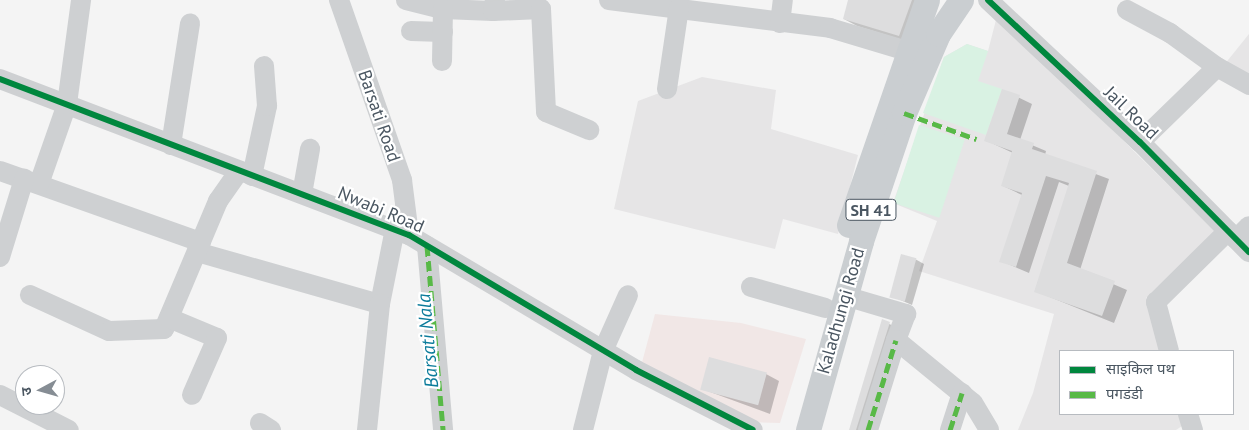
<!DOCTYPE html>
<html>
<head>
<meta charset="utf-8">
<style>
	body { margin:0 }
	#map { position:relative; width:1249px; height:430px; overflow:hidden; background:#f4f4f4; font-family:"PT Sans","Noto Sans Devanagari",sans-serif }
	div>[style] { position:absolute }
	.education>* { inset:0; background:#e6e5e6 }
	.medical>* { inset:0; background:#f1e7e6 }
	.green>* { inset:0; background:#d9f2e3; transform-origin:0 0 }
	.shadow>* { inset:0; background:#0003 }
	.building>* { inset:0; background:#ddddde; transform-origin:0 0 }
	.minor>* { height:20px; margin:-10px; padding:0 10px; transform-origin:10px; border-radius:10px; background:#ced0d2 }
	.major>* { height:25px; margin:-12.5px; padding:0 12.5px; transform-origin:12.5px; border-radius:12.5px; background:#caced1 }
	.quiet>* { height:5px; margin-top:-2.5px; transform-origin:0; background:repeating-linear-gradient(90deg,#58b947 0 10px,transparent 0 15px) }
	.cycleway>* { height:6px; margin:-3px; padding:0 3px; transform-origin:3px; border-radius:3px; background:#00873e }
	span { translate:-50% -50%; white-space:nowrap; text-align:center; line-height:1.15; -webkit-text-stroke:4.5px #fff; paint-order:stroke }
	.shield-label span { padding:1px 4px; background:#fff; border:1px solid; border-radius:4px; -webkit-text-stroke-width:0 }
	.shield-label { font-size:16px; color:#4a5661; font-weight:700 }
	.street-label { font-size:18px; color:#4a5661 }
	.water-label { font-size:19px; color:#0c7c9b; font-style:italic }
	.legend { position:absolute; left:1059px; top:350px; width:175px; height:65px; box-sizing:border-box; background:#fff; border:1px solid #b7bbc0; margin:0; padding:6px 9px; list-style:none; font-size:15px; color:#4a5661 }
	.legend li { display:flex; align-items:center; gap:10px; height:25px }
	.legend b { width:25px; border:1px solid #b7bbc0 }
	.north { position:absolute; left:15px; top:365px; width:50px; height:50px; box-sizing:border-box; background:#fff; border:1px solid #b7bbc0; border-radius:50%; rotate:264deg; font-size:14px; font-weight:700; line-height:20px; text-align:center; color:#4a5661 }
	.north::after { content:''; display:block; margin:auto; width:18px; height:22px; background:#868d94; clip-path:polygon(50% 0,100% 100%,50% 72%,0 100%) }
</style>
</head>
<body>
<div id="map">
	<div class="education">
		<div style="clip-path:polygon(997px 16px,1216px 232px,1146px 298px,1161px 351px,1060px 351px,1060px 414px,1179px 414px,1182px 426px,1176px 430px,1018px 430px,1033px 393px,1054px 314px,919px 271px,937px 221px,893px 203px,944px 57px,967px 44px,988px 51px)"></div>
		<div style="clip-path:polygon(1249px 34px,1249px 82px,1224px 65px)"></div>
		<div style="clip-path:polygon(702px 77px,776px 90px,771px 129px,858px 155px,838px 234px,783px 219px,775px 249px,614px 209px,638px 101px)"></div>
	</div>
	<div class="medical">
		<div style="clip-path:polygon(655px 314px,741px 323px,806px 339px,780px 423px,750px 422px,641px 366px)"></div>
	</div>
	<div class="green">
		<div style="clip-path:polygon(967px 44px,988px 51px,978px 81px,1002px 89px,986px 135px,923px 113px,944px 57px)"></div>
		<div style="left:919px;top:125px;width:48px;height:82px;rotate:18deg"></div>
	</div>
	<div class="shadow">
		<div style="clip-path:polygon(850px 0,927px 0,912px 43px,857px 26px,844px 19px)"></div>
		<div style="clip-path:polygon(1003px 90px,1032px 104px,1020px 140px,1046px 151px,1045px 155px,1109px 179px,1080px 270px,1127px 290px,1114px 323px,1035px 291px,1069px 186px,1059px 182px,1029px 273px,1001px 261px,1022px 195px,1003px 186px,1013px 153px,985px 140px)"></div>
		<div style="clip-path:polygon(915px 259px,924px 264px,912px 305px,891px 296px)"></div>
		<div style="clip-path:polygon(883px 321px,902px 330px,870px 430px,850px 430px)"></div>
		<div style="clip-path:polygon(766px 374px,779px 381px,770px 414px,702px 389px)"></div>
	</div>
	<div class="building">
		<div style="clip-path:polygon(848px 0,912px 0,899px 36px,843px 19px)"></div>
		<div style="clip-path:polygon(1002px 89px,1020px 95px,1007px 134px,1034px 143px,1032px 149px,1097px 171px,1067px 263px,1115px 281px,1102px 316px,1034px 292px,1069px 183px,1046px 176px,1016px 267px,999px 262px,1022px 193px,1001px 186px,1012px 151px,984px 141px)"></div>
		<div style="left:901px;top:254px;width:16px;height:45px;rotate:15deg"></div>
		<div style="clip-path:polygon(882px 319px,890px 322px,856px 430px,849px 430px)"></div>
		<div style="left:709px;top:357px;width:60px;height:34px;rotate:15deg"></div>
	</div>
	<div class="minor">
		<div style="left:339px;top:0;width:191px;rotate:70.7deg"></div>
		<div style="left:402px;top:180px;width:55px;rotate:82.7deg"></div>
		<div style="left:406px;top:0;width:38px;rotate:14deg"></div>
		<div style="left:443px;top:9px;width:50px;rotate:2.3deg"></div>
		<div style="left:493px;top:11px;width:11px;rotate:-80deg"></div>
		<div style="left:609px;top:0;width:223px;rotate:7.2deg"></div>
		<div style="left:830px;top:28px;width:80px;rotate:16.6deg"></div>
		<div style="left:988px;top:0;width:208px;rotate:43.1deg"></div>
		<div style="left:1140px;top:142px;width:155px;rotate:45.3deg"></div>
		<div style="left:1127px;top:10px;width:49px;rotate:28.1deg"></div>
		<div style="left:1170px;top:33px;width:58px;rotate:35.9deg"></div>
		<div style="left:1217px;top:67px;width:37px;rotate:29deg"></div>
		<div style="left:493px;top:11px;width:48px;rotate:-2.4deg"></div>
		<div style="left:541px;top:9px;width:103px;rotate:87.2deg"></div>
		<div style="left:546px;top:112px;width:47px;rotate:22.7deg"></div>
		<div style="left:780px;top:23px;width:23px;rotate:-83deg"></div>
		<div style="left:411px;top:31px;width:32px;rotate:2deg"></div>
		<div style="left:442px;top:61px;width:52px;rotate:-88.9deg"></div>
		<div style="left:0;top:79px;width:438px;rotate:20.9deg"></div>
		<div style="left:409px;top:235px;width:264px;rotate:30.7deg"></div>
		<div style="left:636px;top:370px;width:131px;rotate:27.1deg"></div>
		<div style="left:667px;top:89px;width:82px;rotate:-81.6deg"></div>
		<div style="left:1140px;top:142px;width:107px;rotate:-44.2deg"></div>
		<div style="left:171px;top:145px;width:123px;rotate:-81.1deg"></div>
		<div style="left:0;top:171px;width:213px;rotate:19.5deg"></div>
		<div style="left:252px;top:176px;width:72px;rotate:-77.9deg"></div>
		<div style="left:267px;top:106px;width:40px;rotate:-94.3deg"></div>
		<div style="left:39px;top:184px;width:85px;rotate:-70.7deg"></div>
		<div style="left:67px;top:104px;width:105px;rotate:-82.3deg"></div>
		<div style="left:302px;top:194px;width:46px;rotate:-79.9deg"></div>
		<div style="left:1236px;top:239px;width:18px;rotate:-45deg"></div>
		<div style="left:427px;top:246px;width:185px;rotate:85deg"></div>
		<div style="left:197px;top:252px;width:190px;rotate:15.9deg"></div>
		<div style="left:380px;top:304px;width:76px;rotate:-78.7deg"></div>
		<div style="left:0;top:257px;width:82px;rotate:-72.9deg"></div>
		<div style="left:751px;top:287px;width:77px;rotate:15.8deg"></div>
		<div style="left:30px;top:295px;width:87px;rotate:24.5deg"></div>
		<div style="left:109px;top:331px;width:55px;rotate:-2.1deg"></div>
		<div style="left:164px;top:329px;width:139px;rotate:-67.1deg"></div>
		<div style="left:218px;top:201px;width:37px;rotate:-55deg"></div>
		<div style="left:845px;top:296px;width:64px;rotate:16.4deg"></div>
		<div style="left:906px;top:314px;width:28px;rotate:111deg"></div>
		<div style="left:896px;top:340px;width:99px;rotate:39.3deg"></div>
		<div style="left:973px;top:403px;width:31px;rotate:59deg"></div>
		<div style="left:169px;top:318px;width:52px;rotate:22.6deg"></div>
		<div style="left:217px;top:338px;width:62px;rotate:113.7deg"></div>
		<div style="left:1169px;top:351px;width:51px;rotate:-104.9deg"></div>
		<div style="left:1156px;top:302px;width:101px;rotate:-44.6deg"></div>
		<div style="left:0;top:395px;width:77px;rotate:26.9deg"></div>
		<div style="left:1188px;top:414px;width:17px;rotate:73deg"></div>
		<div style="left:260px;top:423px;width:13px;rotate:32deg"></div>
		<div style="left:367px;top:430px;width:127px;rotate:-84.1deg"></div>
		<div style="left:583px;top:430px;width:81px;rotate:-75.8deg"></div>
		<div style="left:603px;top:351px;width:61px;rotate:-65.9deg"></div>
		<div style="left:868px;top:430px;width:94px;rotate:-72.7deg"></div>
		<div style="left:950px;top:430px;width:39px;rotate:-72deg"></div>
	</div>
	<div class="major">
		<div style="left:849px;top:225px;width:238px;rotate:-70.9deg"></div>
		<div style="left:808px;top:430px;width:196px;rotate:-74.3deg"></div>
		<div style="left:861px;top:241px;width:135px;rotate:-71.4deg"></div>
		<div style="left:904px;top:113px;width:86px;rotate:-66.7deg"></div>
		<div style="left:938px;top:34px;width:41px;rotate:-55.9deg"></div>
	</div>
	<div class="quiet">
		<div style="left:904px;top:113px;width:77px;rotate:19.9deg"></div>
		<div style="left:427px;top:246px;width:185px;rotate:85deg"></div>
		<div style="left:868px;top:430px;width:94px;rotate:-72.7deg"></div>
		<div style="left:950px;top:430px;width:39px;rotate:-72deg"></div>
	</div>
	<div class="cycleway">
		<div style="left:988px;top:0;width:208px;rotate:43.1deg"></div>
		<div style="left:1140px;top:142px;width:155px;rotate:45.3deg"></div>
		<div style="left:0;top:79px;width:438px;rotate:20.9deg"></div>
		<div style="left:409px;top:235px;width:264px;rotate:30.7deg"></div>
		<div style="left:636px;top:370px;width:131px;rotate:27.1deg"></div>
	</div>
	<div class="shield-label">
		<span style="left:871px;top:210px">SH 41</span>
	</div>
	<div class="street-label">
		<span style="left:1131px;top:113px;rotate:44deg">Jail Road</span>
		<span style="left:379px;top:116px;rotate:71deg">Barsati Road</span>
		<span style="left:381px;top:210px;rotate:23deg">Nwabi Road</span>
		<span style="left:841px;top:311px;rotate:-74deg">Kaladhungi Road</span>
	</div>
	<div class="water-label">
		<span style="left:428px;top:341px;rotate:-95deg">Barsati Nala</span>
	</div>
	<ul class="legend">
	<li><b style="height:6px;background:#00873e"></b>साइकिल पथ</li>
	<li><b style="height:6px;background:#58b947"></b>पगडंडी</li>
	</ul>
	<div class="north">उ</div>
</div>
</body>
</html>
